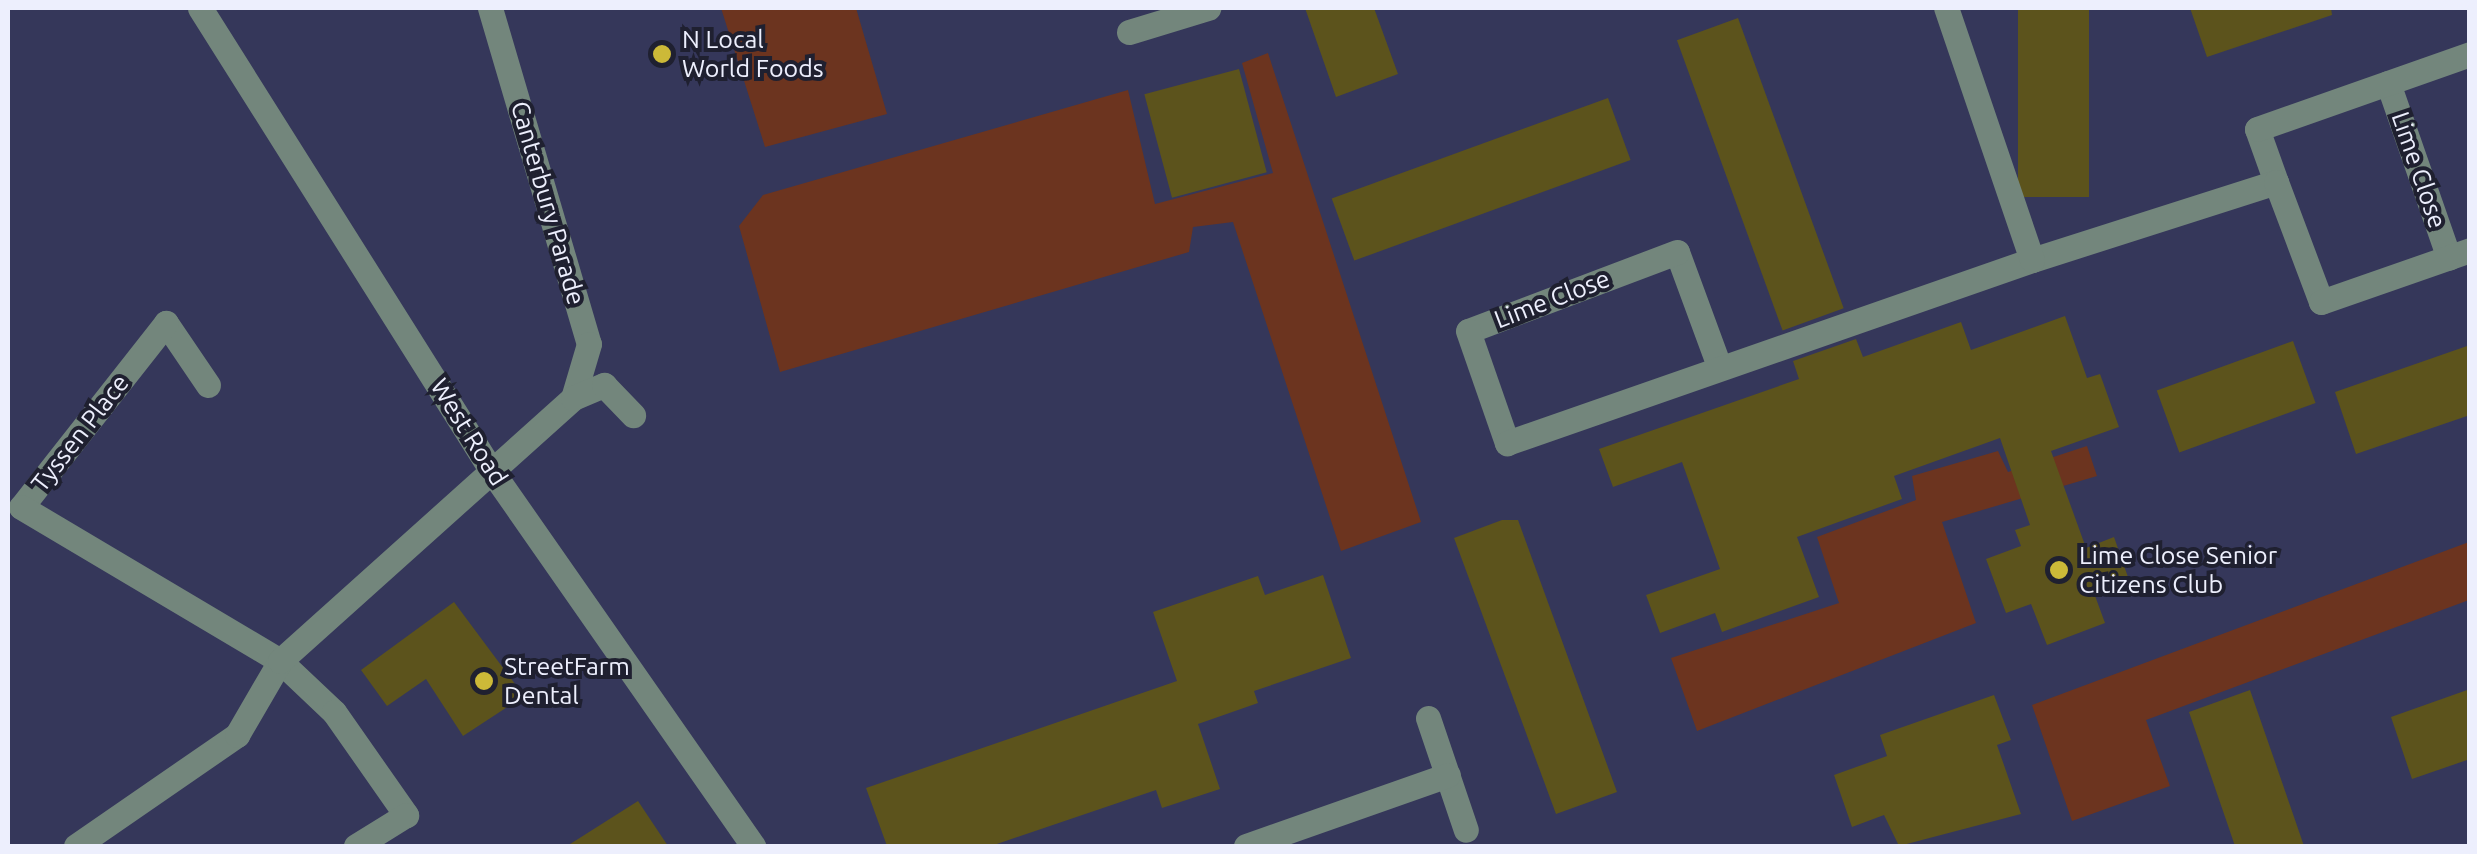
<!DOCTYPE html>
<html>
<head>
<meta charset="utf-8">
<style>
	body { margin:0 }
	#map { position:relative; width:2477px; height:854px; overflow:hidden; background:#35375a; font-family:Ubuntu,sans-serif }
	div>[style] { position:absolute }
	.green>* { inset:0; background:#6c341f }
	.building>* { inset:0; background:#5c531c; transform-origin:0 0 }
	.minor>* { height:25px; margin:-12.5px; padding:0 12.5px; transform-origin:12.5px; border-radius:12.5px; background:#73867c }
	.dots>* { width:28px; height:28px; translate:-50% -50%; box-sizing:border-box; border:5px solid #1f2030; border-radius:50% }
	span { translate:-50% -50%; white-space:nowrap; text-align:center; line-height:1.15; -webkit-text-stroke:8px #1f2030; paint-order:stroke }
	.poi-label { font-size:25px; color:#edeffd }
	.left { translate:0 -50%; text-align:left }
	.street-label { font-size:25px; color:#edeffd }
	.frame { position:absolute; inset:0; border:10px solid #edeffd; pointer-events:none }
</style>
</head>
<body>
<div id="map">
	<div class="green">
		<div style="clip-path:polygon(721px 8px,856px 8px,887px 114px,765px 147px)"></div>
		<div style="clip-path:polygon(1268px 53px,1421px 522px,1341px 551px,1233px 222px,1193px 227px,1189px 252px,780px 372px,739px 226px,763px 195px,1128px 90px,1155px 204px,1273px 173px,1242px 63px)"></div>
		<div style="clip-path:polygon(2087px 446px,2097px 476px,1942px 522px,1976px 623px,1697px 731px,1671px 658px,1839px 603px,1817px 537px,1916px 500px,1912px 476px,1998px 451px,2008px 472px)"></div>
		<div style="clip-path:polygon(2469px 542px,2469px 600px,2146px 720px,2170px 786px,2072px 821px,2032px 705px)"></div>
	</div>
	<div class="building">
		<div style="clip-path:polygon(1305px 8px,1374px 8px,1398px 74px,1336px 97px)"></div>
		<div style="left:2018px;top:8px;width:71px;height:189px"></div>
		<div style="clip-path:polygon(2190px 8px,2331px 8px,2332px 15px,2207px 57px)"></div>
		<div style="left:1738px;top:18px;width:309px;height:65px;rotate:70deg"></div>
		<div style="left:1239px;top:69px;width:107px;height:98px;rotate:75deg"></div>
		<div style="left:1608px;top:98px;width:66px;height:294px;rotate:70deg"></div>
		<div style="clip-path:polygon(2065px 316px,2087px 378px,2100px 374px,2119px 427px,2051px 451px,2086px 548px,2114px 537px,2129px 580px,2094px 593px,2105px 623px,2047px 645px,2031px 604px,2006px 613px,1986px 559px,2021px 546px,2015px 530px,2030px 525px,2000px 438px,1894px 476px,1902px 499px,1797px 537px,1819px 597px,1722px 632px,1715px 613px,1660px 633px,1646px 595px,1720px 569px,1682px 462px,1613px 487px,1599px 449px,1799px 379px,1793px 361px,1856px 339px,1863px 357px,1961px 322px,1971px 350px)"></div>
		<div style="left:2293px;top:341px;width:66px;height:145px;rotate:70deg"></div>
		<div style="clip-path:polygon(2470px 345px,2470px 415px,2356px 454px,2335px 392px)"></div>
		<div style="clip-path:polygon(1502px 520px,1518px 520px,1617px 792px,1556px 814px,1454px 538px)"></div>
		<div style="clip-path:polygon(1323px 575px,1351px 658px,1254px 691px,1258px 703px,1198px 724px,1220px 789px,1162px 808px,1156px 790px,991px 846px,887px 846px,866px 788px,1177px 681px,1153px 612px,1258px 576px,1265px 595px)"></div>
		<div style="clip-path:polygon(454px 602px,524px 696px,463px 736px,426px 679px,387px 706px,361px 670px)"></div>
		<div style="clip-path:polygon(2470px 689px,2470px 759px,2412px 779px,2391px 717px)"></div>
		<div style="clip-path:polygon(2250px 690px,2274px 759px,2304px 846px,2235px 846px,2189px 712px)"></div>
		<div style="clip-path:polygon(1994px 695px,2011px 740px,1997px 745px,2021px 814px,1899px 846px,1884px 815px,1852px 827px,1834px 775px,1887px 756px,1880px 735px)"></div>
		<div style="clip-path:polygon(638px 801px,668px 846px,567px 846px)"></div>
	</div>
	<div class="minor">
		<div style="left:200px;top:8px;width:550px;rotate:57.78deg"></div>
		<div style="left:493px;top:473px;width:455px;rotate:55.1deg"></div>
		<div style="left:490px;top:8px;width:350px;rotate:73.6deg"></div>
		<div style="left:589px;top:344px;width:56px;rotate:106.5deg"></div>
		<div style="left:1129px;top:32px;width:83px;rotate:-16.9deg"></div>
		<div style="left:2388px;top:83px;width:185px;rotate:70.8deg"></div>
		<div style="left:2276px;top:182px;width:56px;rotate:-109.7deg"></div>
		<div style="left:2257px;top:129px;width:226px;rotate:-19.4deg"></div>
		<div style="left:2032px;top:260px;width:256px;rotate:-17.7deg"></div>
		<div style="left:2276px;top:182px;width:128px;rotate:69.4deg"></div>
		<div style="left:2321px;top:302px;width:158px;rotate:-19.2deg"></div>
		<div style="left:1719px;top:366px;width:121px;rotate:-110.2deg"></div>
		<div style="left:1677px;top:252px;width:223px;rotate:159.3deg"></div>
		<div style="left:1468px;top:331px;width:119px;rotate:70.8deg"></div>
		<div style="left:1507px;top:443px;width:556px;rotate:-19.22deg"></div>
		<div style="left:2032px;top:260px;width:266px;rotate:-108.8deg"></div>
		<div style="left:208px;top:385px;width:75px;rotate:-124.1deg"></div>
		<div style="left:166px;top:323px;width:234px;rotate:128.2deg"></div>
		<div style="left:21px;top:507px;width:301px;rotate:30.7deg"></div>
		<div style="left:280px;top:661px;width:74px;rotate:43.4deg"></div>
		<div style="left:334px;top:712px;width:126px;rotate:55deg"></div>
		<div style="left:406px;top:815px;width:59px;rotate:148.2deg"></div>
		<div style="left:1428px;top:718px;width:118px;rotate:71.3deg"></div>
		<div style="left:76px;top:846px;width:196px;rotate:-34.6deg"></div>
		<div style="left:237px;top:735px;width:86px;rotate:-59.8deg"></div>
		<div style="left:280px;top:661px;width:394px;rotate:-41.9deg"></div>
		<div style="left:573px;top:398px;width:34px;rotate:-23deg"></div>
		<div style="left:604px;top:385px;width:42px;rotate:46deg"></div>
		<div style="left:1246px;top:846px;width:214px;rotate:-19.4deg"></div>
	</div>
	<div class="dots">
		<div style="left:662px;top:54px;background:#ccb938"></div>
		<div style="left:2059px;top:570px;background:#ccb938"></div>
		<div style="left:484px;top:681px;background:#ccb938"></div>
	</div>
	<div class="poi-label">
		<span class="left" style="left:682px;top:54px">N Local<br>World Foods</span>
		<span class="left" style="left:2079px;top:570px">Lime Close Senior<br>Citizens Club</span>
		<span class="left" style="left:504px;top:681px">StreetFarm<br>Dental</span>
	</div>
	<div class="street-label">
		<span style="left:2419px;top:170px;rotate:71deg">Lime Close</span>
		<span style="left:548px;top:203px;rotate:74deg">Canterbury Parade</span>
		<span style="left:1552px;top:299px;rotate:-21deg">Lime Close</span>
		<span style="left:469px;top:432px;rotate:58deg">West Road</span>
		<span style="left:80px;top:433px;rotate:-52deg">Tyssen Place</span>
	</div>
	<div class="frame"></div>
</div>
</body>
</html>
